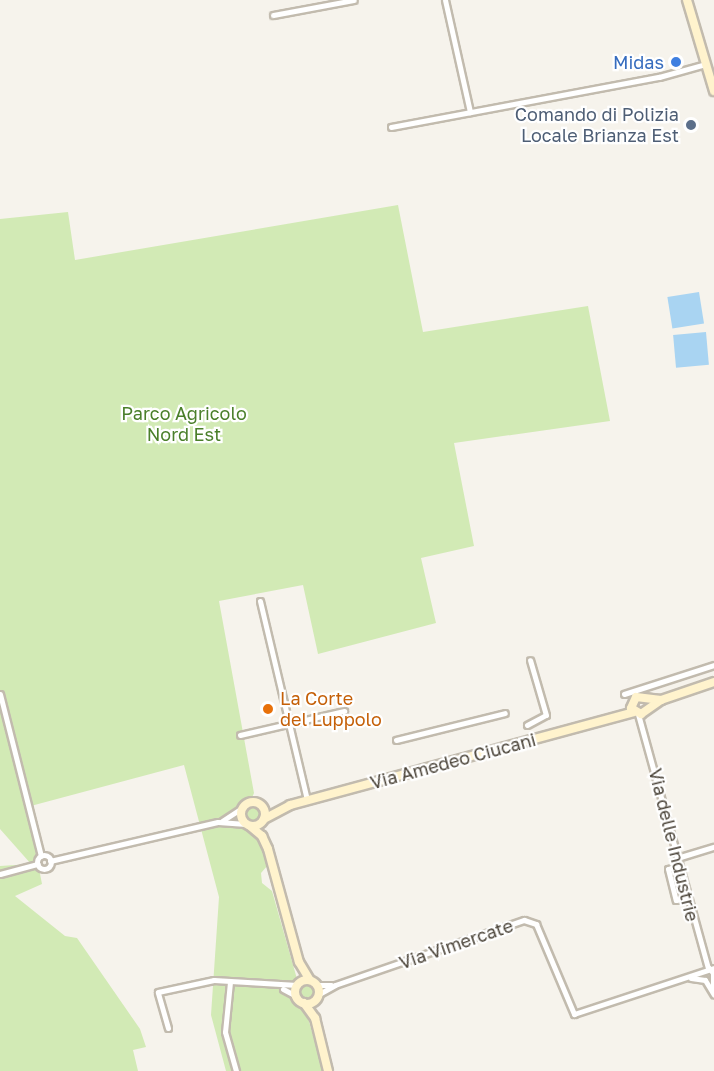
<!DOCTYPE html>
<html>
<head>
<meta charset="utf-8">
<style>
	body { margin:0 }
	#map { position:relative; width:714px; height:1071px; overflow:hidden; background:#f6f3ec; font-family:"Golos Text",sans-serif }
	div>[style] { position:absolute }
	.green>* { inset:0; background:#d2eab5 }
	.water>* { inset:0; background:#a9d4f2; transform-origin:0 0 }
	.roads { filter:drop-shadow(2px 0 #c2bbae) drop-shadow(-2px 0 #c2bbae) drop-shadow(0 2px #c2bbae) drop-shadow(0 -2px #c2bbae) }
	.minor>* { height:5px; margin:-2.5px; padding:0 2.5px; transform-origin:2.5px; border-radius:2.5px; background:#fff }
	.minor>.ring { margin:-2.5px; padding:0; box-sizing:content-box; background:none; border:5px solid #fff; border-radius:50% }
	.secondary>* { height:8px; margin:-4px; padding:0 4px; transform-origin:4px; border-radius:4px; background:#fff3cd }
	.secondary>.ring { margin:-4px; padding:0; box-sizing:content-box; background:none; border:8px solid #fff3cd; border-radius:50% }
	.dots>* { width:16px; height:16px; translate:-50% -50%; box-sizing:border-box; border:3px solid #fff; border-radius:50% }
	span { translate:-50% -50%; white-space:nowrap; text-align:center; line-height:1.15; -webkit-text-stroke:4.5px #fff; paint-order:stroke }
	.shop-label { font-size:18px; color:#366cbe }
	.right { translate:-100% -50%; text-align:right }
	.service-label { font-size:18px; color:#4e5e75 }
	.park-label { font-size:18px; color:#4a7f2a }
	.food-label { font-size:18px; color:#c56008 }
	.left { translate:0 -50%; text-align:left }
	.street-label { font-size:18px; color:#4b4439 }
</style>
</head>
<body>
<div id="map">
	<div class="green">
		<div style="clip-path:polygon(398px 205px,423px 332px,588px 306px,610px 421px,454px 443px,474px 546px,421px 558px,436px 623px,318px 654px,303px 585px,219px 601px,254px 793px,249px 805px,258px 807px,262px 813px,268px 865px,261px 873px,262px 883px,272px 891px,299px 986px,309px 983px,316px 989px,314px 998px,303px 1000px,323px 1071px,226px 1071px,211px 1015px,219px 897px,184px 765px,27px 807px,42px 884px,15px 896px,65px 936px,77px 938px,140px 1029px,146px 1047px,133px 1050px,138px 1071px,0 1071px,0 866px,31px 864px,0 829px,0 219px,68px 212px,75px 260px)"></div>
	</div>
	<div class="water">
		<div style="left:699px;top:292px;width:32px;height:32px;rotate:81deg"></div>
		<div style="left:706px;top:332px;width:33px;height:33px;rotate:85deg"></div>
	</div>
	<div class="roads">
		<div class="minor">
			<div style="left:445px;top:0;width:115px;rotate:77.4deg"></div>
			<div style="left:273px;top:15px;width:82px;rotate:-10.5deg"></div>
			<div style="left:391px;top:127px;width:273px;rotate:-10.6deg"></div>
			<div style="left:659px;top:77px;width:49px;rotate:-15.5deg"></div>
			<div style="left:260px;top:601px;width:204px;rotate:76.7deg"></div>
			<div style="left:0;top:694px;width:167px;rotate:75.8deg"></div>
			<div style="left:624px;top:694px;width:95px;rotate:-17.9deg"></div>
			<div style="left:638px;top:714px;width:263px;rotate:74.6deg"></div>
			<div style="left:527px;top:725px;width:21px;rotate:-28deg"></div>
			<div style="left:546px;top:715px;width:57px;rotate:-106.2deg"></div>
			<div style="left:240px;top:735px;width:107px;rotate:-13deg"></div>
			<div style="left:396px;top:740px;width:112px;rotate:-13.9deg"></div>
			<div style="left:222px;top:821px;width:24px;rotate:-33deg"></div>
			<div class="ring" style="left:37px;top:855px;width:9px;height:9px"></div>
			<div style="left:677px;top:858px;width:39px;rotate:-17deg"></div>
			<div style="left:50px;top:861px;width:172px;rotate:-13.1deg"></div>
			<div style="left:218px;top:822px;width:28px;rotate:4deg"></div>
			<div style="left:679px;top:866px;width:11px;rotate:165deg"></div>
			<div style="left:668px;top:869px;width:32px;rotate:76deg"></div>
			<div style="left:676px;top:900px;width:10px;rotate:-11deg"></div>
			<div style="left:0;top:874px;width:39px;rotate:-15deg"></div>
			<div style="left:709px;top:968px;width:6px;rotate:51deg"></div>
			<div style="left:713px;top:973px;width:18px;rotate:90deg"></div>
			<div style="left:691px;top:978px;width:14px;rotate:8deg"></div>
			<div style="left:705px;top:980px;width:17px;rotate:59deg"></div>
			<div style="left:230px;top:982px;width:50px;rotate:95.7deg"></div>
			<div style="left:225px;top:1032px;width:41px;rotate:74.2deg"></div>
			<div style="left:318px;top:985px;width:13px"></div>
			<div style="left:283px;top:989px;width:15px;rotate:28deg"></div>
			<div style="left:319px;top:994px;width:18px;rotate:-29deg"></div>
			<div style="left:335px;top:985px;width:200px;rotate:-19deg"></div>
			<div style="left:524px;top:920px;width:13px;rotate:18deg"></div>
			<div style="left:536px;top:924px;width:98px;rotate:67.1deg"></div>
			<div style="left:574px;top:1014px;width:147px;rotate:-18.2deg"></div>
			<div style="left:168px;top:1028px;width:37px;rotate:-106deg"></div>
			<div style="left:158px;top:992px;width:57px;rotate:-12.1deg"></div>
			<div style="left:214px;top:980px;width:83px;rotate:3.4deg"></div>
		</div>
		<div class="secondary">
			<div style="left:687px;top:0;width:95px;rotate:73.5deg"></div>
			<div style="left:661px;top:700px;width:25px;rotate:-173deg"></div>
			<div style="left:636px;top:697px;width:12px;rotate:114deg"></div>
			<div style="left:631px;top:708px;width:12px;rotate:31deg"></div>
			<div style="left:641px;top:714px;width:24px;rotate:-35deg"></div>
			<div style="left:661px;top:700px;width:56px;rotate:-18.8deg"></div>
			<div class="ring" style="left:241px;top:802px;width:16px;height:16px"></div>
			<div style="left:264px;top:819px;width:30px;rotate:-28deg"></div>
			<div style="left:290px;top:805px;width:356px;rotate:-15.1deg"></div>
			<div style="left:250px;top:826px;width:16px;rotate:40deg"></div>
			<div style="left:262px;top:836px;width:14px;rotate:65deg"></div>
			<div style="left:268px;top:849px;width:117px;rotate:74.7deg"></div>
			<div style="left:299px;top:962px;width:21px;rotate:59deg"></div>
			<div class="ring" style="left:295px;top:980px;width:16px;height:16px"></div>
			<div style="left:304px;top:1003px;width:19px;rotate:54deg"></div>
			<div style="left:315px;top:1018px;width:55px;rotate:76.2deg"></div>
		</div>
	</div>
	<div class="dots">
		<div style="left:676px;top:62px;background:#3f7fe0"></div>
		<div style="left:691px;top:125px;background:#5c6f8a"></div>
		<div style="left:268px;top:709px;background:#e8710a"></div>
	</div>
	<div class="shop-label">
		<span class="right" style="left:664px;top:62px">Midas</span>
	</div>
	<div class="service-label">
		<span class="right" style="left:679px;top:125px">Comando di Polizia<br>Locale Brianza Est</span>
	</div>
	<div class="park-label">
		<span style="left:184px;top:424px">Parco Agricolo<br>Nord Est</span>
	</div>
	<div class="food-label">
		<span class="left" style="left:280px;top:709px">La Corte<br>del Luppolo</span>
	</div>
	<div class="street-label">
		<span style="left:453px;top:761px;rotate:-15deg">Via Amedeo Ciucani</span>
		<span style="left:674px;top:845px;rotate:76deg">Via delle Industrie</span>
		<span style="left:456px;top:944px;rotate:-19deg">Via Vimercate</span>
	</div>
</div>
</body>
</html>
